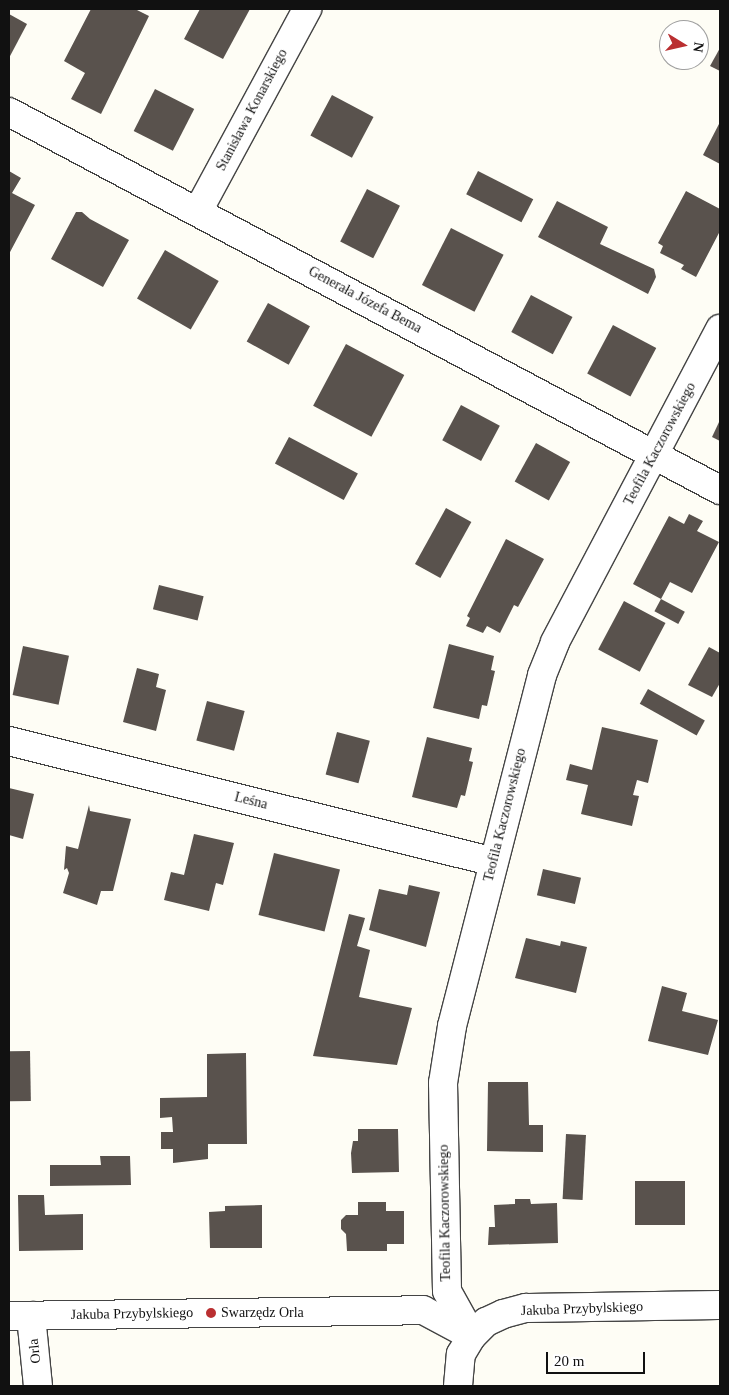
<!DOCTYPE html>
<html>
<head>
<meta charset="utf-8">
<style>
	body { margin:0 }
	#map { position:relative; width:729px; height:1395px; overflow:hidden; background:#fefdf5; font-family:Georgia,serif }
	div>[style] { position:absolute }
	.building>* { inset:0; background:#59524d; transform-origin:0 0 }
	.roads { filter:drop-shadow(1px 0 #444) drop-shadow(-1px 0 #444) drop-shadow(0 1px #444) drop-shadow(0 -1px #444) }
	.minor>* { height:28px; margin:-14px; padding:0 14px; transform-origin:14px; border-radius:14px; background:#fff }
	.dots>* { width:14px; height:14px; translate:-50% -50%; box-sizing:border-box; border:2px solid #fff; border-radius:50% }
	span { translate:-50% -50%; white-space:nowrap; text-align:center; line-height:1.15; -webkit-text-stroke:5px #fff; paint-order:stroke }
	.street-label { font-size:14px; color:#111 }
	.poi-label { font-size:14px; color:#111 }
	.left { translate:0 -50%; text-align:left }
	.frame { position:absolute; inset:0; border:10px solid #111; pointer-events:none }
	.north { position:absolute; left:659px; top:20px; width:50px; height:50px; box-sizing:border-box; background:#fff; border:1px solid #a0a0a0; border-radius:50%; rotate:99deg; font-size:14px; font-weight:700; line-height:20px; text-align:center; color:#111 }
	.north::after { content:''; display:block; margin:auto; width:18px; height:22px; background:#ba2f31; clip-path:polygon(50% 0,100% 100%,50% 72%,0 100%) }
	.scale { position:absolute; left:546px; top:1352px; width:99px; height:22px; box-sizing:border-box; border:2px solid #111; border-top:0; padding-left:6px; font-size:15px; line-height:18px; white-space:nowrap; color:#111; -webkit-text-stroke:4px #fff; paint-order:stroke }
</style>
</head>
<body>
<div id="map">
	<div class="building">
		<div style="clip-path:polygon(91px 9px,135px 9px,149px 16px,101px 114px,71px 99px,85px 73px,64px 61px)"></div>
		<div style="clip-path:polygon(200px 9px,250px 9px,223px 59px,184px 39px)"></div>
		<div style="clip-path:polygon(9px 14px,27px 24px,9px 58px)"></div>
		<div style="clip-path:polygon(720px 48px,720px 71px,710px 66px)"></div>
		<div style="left:155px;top:89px;width:44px;height:47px;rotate:27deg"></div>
		<div style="left:332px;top:95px;width:47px;height:46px;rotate:28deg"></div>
		<div style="clip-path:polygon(720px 122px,720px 164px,703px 155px)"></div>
		<div style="clip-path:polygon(9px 171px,21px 178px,12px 193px,35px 205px,9px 254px)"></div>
		<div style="left:478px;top:171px;width:62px;height:26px;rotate:27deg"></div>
		<div style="left:367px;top:189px;width:37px;height:59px;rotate:27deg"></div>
		<div style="clip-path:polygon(686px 191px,720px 209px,720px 231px,696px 277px,681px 269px,684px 265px,660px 253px,663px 246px,658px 243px)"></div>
		<div style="clip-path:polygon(557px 201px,608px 227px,600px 244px,654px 269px,656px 277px,648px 294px,538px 237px)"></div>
		<div style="clip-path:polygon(76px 212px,82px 212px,90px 219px,129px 240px,103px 287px,51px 259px)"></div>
		<div style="left:451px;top:228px;width:59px;height:64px;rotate:27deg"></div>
		<div style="left:165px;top:250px;width:62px;height:56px;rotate:30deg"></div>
		<div style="left:531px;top:295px;width:47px;height:42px;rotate:28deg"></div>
		<div style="left:268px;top:303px;width:48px;height:44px;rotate:29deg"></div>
		<div style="left:613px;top:325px;width:49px;height:55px;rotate:28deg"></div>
		<div style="left:346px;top:344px;width:66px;height:70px;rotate:28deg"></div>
		<div style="left:461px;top:405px;width:44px;height:40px;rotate:28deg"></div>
		<div style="clip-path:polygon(720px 420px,720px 441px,712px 437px)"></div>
		<div style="left:289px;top:437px;width:78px;height:30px;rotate:28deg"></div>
		<div style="left:536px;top:443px;width:39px;height:44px;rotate:29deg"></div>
		<div style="left:446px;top:508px;width:29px;height:64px;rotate:29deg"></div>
		<div style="clip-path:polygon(689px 514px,703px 521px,697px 531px,719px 542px,692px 593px,670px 582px,661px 599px,633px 584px,669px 516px,684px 524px)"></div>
		<div style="clip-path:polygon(506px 539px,544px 559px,518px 607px,514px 605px,500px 633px,487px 626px,483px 633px,466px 626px,470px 618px,467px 616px)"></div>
		<div style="left:159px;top:585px;width:46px;height:25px;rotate:14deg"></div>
		<div style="left:661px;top:599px;width:27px;height:14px;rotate:28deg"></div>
		<div style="left:624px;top:601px;width:47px;height:55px;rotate:28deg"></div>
		<div style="clip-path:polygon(449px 644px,494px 656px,491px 670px,495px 671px,487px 706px,482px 705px,479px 719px,433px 708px)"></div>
		<div style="left:23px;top:646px;width:47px;height:50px;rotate:12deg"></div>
		<div style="clip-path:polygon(709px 647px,720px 653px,720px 683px,712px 697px,688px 685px)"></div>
		<div style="clip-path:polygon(137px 668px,159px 674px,156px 687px,166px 690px,156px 731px,123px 722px)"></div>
		<div style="left:648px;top:689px;width:65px;height:17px;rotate:29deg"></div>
		<div style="left:207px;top:701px;width:39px;height:41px;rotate:15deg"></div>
		<div style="clip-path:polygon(602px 727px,658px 740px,648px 783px,637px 780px,633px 795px,639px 796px,632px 826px,581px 814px,588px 785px,566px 780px,570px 764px,592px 770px)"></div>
		<div style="left:337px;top:732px;width:34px;height:44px;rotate:15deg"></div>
		<div style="clip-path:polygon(427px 737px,472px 748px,469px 761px,473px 762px,465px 796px,461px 795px,457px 808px,412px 797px)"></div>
		<div style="clip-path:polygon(9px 788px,34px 794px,23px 839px,9px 835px)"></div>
		<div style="clip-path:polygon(89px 805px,90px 811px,131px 819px,113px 891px,101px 891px,97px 905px,63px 893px,69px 873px,67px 868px,64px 870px,66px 846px,78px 849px)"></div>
		<div style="clip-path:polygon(194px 834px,234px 843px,223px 885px,216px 883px,209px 911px,164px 900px,171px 872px,184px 875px)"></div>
		<div style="left:274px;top:853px;width:68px;height:64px;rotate:14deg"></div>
		<div style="left:543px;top:869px;width:39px;height:27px;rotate:13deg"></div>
		<div style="clip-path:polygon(409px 885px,440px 892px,426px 947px,369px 930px,379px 889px,407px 895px)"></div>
		<div style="clip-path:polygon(349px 914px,365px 918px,357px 946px,370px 950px,359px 997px,412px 1008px,397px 1065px,313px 1056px)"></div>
		<div style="clip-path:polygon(526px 938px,560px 946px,561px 941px,587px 947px,576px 993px,515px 978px)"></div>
		<div style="clip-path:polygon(662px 986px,687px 993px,682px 1011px,718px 1020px,708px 1055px,648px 1041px)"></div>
		<div style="left:30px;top:1051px;width:50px;height:21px;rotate:89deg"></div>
		<div style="clip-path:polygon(246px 1053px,247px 1144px,208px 1144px,208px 1159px,173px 1163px,173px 1149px,161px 1149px,161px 1132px,173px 1132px,172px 1117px,160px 1118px,160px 1098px,207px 1097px,207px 1054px)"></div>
		<div style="clip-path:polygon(488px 1082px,528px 1082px,529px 1125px,543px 1125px,543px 1152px,487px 1151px)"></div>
		<div style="clip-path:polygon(358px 1129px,398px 1129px,399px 1172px,352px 1173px,351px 1153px,353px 1141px,358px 1141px)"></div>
		<div style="left:566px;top:1134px;width:20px;height:65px;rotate:3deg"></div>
		<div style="clip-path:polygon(100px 1156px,130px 1156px,131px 1185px,50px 1186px,50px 1165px,101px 1165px)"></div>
		<div style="left:685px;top:1181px;width:44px;height:50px;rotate:90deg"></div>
		<div style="clip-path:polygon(18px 1195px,44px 1195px,45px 1215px,83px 1214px,83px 1250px,19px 1251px)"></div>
		<div style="clip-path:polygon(515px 1199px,530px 1199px,531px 1204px,557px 1203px,558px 1243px,488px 1245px,489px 1227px,495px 1227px,494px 1205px,515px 1204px)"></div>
		<div style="clip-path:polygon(358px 1202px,386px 1202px,386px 1211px,404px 1211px,404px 1244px,387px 1244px,387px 1251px,347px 1251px,346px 1234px,341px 1229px,341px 1220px,346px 1215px,358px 1215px)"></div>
		<div style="clip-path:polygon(262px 1205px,262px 1248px,210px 1248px,209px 1212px,225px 1211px,225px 1206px)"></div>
	</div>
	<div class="roads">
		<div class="minor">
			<div style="left:9px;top:112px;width:805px;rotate:28deg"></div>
			<div style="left:198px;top:211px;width:230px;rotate:-61.6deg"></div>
			<div style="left:9px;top:741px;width:499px;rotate:14deg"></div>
			<div style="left:9px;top:1316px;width:414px;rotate:-0.8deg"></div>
			<div style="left:423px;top:1310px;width:55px;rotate:28deg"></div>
			<div style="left:31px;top:1316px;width:70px;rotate:84.3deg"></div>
			<div style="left:472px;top:1336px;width:51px;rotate:-119.1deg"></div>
			<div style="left:447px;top:1291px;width:208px;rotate:-91.1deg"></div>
			<div style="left:443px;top:1083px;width:58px;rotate:-81deg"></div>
			<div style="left:452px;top:1026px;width:362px;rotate:-75.6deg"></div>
			<div style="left:542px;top:675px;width:35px;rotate:-68deg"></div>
			<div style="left:555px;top:642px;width:354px;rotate:-62.2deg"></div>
			<div style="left:458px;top:1386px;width:32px;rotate:-85deg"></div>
			<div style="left:461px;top:1354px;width:21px;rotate:-59deg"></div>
			<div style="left:472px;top:1336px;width:20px;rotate:-45deg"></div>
			<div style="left:486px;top:1322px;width:19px;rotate:-25deg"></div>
			<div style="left:503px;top:1314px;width:24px;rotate:-15deg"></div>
			<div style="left:526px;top:1308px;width:194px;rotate:-0.9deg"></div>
		</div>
	</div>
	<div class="dots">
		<div style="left:211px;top:1313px;background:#ba2f31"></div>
	</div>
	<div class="street-label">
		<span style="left:252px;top:110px;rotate:-62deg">Stanisława Konarskiego</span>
		<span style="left:365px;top:300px;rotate:28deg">Generała Józefa Bema</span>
		<span style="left:660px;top:444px;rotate:-62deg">Teofila Kaczorowskiego</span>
		<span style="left:251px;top:801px;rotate:14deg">Leśna</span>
		<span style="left:505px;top:815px;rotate:-76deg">Teofila Kaczorowskiego</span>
		<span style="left:445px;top:1213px;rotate:-91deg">Teofila Kaczorowskiego</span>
		<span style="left:582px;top:1309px;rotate:-2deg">Jakuba Przybylskiego</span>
		<span style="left:132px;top:1314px;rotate:-1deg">Jakuba Przybylskiego</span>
		<span style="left:35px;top:1351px;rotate:-96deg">Orla</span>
	</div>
	<div class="poi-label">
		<span class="left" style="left:221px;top:1313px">Swarzędz Orla</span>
	</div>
	<div class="frame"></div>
	<div class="north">N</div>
	<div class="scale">20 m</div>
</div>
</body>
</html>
